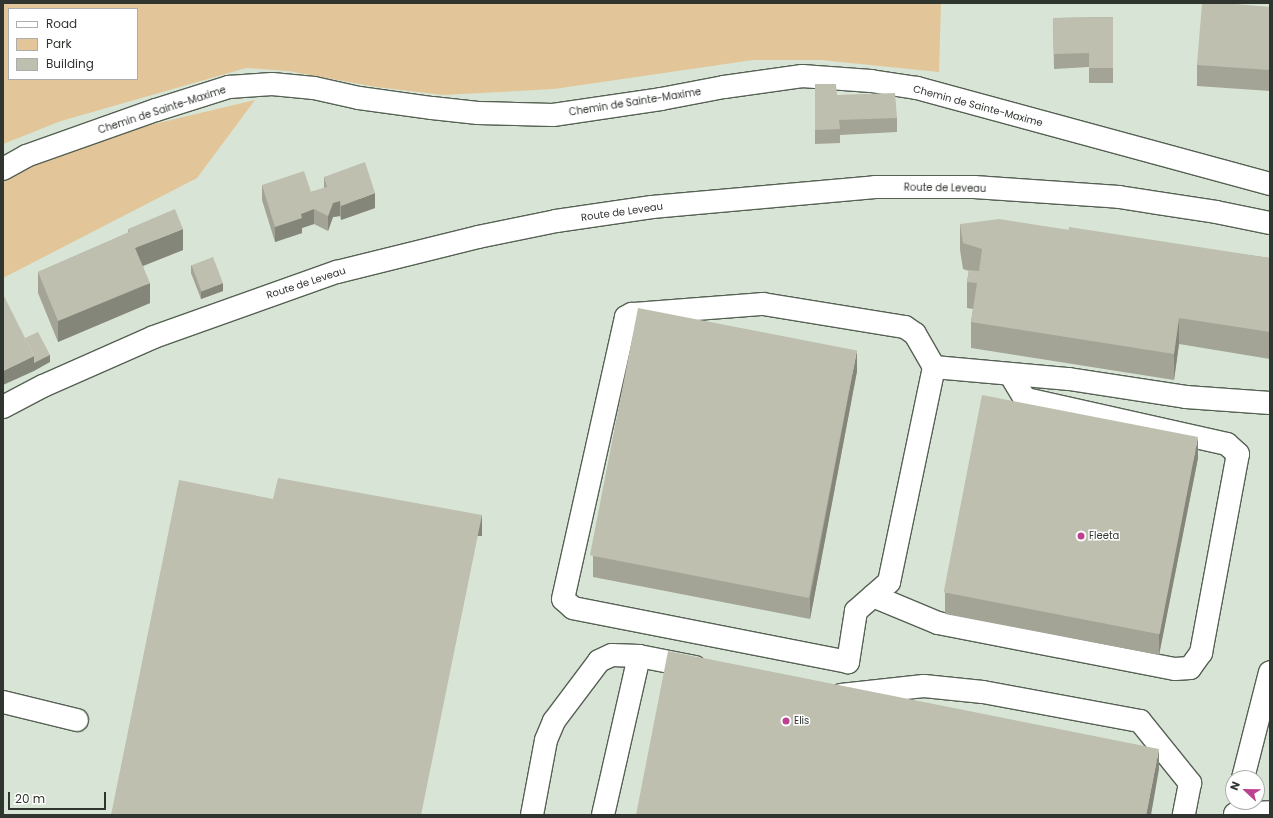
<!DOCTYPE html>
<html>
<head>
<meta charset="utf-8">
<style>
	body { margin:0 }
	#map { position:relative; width:1273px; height:818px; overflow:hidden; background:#d8e5d6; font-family:Poppins,sans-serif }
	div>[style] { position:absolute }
	.green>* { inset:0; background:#e2c598 }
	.roads { filter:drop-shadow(1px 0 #566154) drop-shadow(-1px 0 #566154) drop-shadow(0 1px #566154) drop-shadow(0 -1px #566154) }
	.minor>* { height:22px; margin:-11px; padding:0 11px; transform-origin:11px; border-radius:11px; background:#fff }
	.wall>* { inset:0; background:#a3a496 }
	.shaded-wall>* { inset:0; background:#85867a; transform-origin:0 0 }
	.building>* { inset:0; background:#bebfae; transform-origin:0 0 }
	.dots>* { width:11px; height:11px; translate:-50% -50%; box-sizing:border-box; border:2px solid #fff; border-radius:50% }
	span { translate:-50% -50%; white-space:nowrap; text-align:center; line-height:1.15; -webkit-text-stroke:3px #fff; paint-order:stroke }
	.street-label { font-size:10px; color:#30352f }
	.poi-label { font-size:10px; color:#30352f }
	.left { translate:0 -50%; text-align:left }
	.frame { position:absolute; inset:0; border:4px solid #30352f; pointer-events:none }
	.legend { position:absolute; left:8px; top:8px; width:130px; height:72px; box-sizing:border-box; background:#fff; border:1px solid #acaeac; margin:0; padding:5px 7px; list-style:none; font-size:12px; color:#30352f }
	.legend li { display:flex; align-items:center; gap:8px; height:20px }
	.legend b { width:20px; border:1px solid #acaeac }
	.north { position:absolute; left:1225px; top:770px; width:40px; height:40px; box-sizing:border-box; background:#fff; border:1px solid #acaeac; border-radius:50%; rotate:292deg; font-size:11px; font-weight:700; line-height:16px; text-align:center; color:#30352f }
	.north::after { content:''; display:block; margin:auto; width:14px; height:18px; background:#bc4191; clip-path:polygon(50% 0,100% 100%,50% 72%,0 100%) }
	.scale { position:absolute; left:8px; top:792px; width:98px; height:18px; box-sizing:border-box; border:2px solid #30352f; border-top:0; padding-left:5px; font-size:12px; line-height:14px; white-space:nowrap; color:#30352f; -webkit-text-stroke:3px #fff; paint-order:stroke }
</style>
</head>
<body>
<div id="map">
	<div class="green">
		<div style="clip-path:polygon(evenodd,3px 3px,941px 3px,939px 72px,821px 60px,753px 60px,554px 89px,443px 95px,376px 87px,288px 71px,246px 68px,61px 121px,3px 144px,3px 3px,9px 9px,137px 9px,137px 79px,9px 79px,9px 9px)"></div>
		<div style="clip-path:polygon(255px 100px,197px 178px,3px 278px,3px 180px,60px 151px,154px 124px)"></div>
	</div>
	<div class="roads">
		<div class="minor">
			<div style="left:3px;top:169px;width:26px;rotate:-29deg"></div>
			<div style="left:26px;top:156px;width:138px;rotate:-19.5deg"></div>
			<div style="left:156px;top:110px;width:77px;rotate:-17.5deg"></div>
			<div style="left:229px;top:87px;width:43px;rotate:-4deg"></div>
			<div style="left:272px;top:84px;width:42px;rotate:5.4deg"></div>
			<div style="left:314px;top:88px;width:46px;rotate:12.5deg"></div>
			<div style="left:359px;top:98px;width:74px;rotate:7.8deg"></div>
			<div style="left:432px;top:108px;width:46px;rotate:6.2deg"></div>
			<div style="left:478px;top:113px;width:75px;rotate:1.5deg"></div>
			<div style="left:553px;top:115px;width:109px;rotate:-8.4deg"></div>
			<div style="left:661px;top:99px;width:64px;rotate:-10.8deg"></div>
			<div style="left:724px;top:87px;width:79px;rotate:-8deg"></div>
			<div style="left:802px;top:76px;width:69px;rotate:4.1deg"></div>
			<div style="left:871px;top:81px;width:47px;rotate:8.7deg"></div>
			<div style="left:917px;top:88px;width:366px;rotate:15.2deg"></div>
			<div style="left:763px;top:304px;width:144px;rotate:9.2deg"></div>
			<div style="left:905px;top:327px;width:12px;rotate:35deg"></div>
			<div style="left:915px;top:334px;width:38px;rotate:60deg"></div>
			<div style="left:934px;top:367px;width:220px;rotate:101.8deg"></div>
			<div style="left:889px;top:582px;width:44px;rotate:138.7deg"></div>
			<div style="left:856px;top:611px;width:52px;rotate:98.9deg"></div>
			<div style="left:848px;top:662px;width:280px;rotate:-168.9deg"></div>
			<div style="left:573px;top:608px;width:13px;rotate:-138deg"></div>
			<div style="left:563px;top:599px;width:289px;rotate:-77.4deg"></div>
			<div style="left:626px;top:317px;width:7px;rotate:-27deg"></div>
			<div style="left:632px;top:314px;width:131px;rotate:-4.4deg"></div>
			<div style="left:934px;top:367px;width:136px;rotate:5.1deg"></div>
			<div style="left:1069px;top:379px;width:118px;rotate:8.7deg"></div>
			<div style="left:1186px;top:397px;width:84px;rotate:4.1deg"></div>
			<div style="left:3px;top:407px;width:45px;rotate:-27.7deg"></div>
			<div style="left:43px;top:386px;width:121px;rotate:-23.8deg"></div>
			<div style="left:154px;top:337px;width:194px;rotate:-19.6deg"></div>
			<div style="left:337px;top:272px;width:145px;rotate:-13.9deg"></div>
			<div style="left:478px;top:237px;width:80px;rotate:-11.6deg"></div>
			<div style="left:556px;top:221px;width:97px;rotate:-8.3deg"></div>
			<div style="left:652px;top:207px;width:224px;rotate:-5.1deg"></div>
			<div style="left:875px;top:187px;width:99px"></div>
			<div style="left:974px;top:187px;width:145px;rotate:3.9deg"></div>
			<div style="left:1119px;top:197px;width:98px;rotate:8.8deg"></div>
			<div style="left:1216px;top:212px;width:55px;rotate:11.5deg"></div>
			<div style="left:873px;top:596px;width:70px;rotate:22.6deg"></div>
			<div style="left:938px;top:623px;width:241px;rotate:11deg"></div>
			<div style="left:1175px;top:669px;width:15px;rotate:-4deg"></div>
			<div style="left:1190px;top:668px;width:19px;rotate:-54deg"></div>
			<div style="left:1201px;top:653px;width:202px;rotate:-79.5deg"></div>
			<div style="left:1238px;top:454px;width:15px;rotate:-138deg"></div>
			<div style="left:1227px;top:444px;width:207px;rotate:-167.4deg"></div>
			<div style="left:1025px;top:399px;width:29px;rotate:-121deg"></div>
			<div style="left:841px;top:695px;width:83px;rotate:-6.2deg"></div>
			<div style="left:924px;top:686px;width:59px;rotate:5.8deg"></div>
			<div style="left:983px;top:692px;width:160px;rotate:10.5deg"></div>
			<div style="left:1140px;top:721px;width:80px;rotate:51.1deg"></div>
			<div style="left:1190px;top:783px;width:33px;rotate:101deg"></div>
			<div style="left:3px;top:702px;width:76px;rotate:13.7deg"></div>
			<div style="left:1243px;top:778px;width:109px;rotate:-75.7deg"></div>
			<div style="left:1235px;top:814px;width:35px;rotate:-3deg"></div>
			<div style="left:532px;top:815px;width:76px;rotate:-79.4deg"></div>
			<div style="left:546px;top:740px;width:21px;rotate:-67deg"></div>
			<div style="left:554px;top:721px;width:75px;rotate:-53.1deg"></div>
			<div style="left:599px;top:661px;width:14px;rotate:-25deg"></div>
			<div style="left:612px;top:655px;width:27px;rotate:2deg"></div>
			<div style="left:603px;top:815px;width:163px;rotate:-77.2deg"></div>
			<div style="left:639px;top:656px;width:57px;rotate:11.1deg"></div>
		</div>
	</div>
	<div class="wall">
		<div style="clip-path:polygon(1270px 7px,1270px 91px,1197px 86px,1197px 65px)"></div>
		<div style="clip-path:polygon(1113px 17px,1113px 83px,1089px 83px,1089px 67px,1054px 69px,1053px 18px)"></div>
		<div style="clip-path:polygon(837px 95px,897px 118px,897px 132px,840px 135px,840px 143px,815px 144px,815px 99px)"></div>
		<div style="clip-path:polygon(324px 177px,375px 208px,341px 220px,340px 216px,333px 217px,328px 231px,314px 224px,302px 228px,302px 233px,275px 242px,262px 200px,262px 185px,311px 192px,324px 188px)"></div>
		<div style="clip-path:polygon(960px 224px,1069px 230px,1270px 258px,1270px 359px,1179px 344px,1174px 380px,971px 348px,971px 322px,973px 309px,967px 308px,967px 282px,969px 271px,963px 269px,960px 250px)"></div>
		<div style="clip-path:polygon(128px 229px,183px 250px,143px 266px,150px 303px,58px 342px,38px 293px,38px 272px,128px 233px)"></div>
		<div style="clip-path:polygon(191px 265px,223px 291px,201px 299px,191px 273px)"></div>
		<div style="clip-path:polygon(857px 371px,810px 619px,593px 577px,593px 556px)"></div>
		<div style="clip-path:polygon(1198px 458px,1159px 655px,945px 614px,945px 593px)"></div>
	</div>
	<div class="shaded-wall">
		<div style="clip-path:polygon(375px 193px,375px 208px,341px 220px,341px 206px)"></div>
		<div style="clip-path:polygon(340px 201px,340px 216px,333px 217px,328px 231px,328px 216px,333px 203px)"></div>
		<div style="clip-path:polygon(314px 209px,314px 224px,302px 228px,302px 233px,275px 242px,275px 227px,301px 214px)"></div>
		<div style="clip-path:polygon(183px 229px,183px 250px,135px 269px,135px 248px)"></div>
		<div style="clip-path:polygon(150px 283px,150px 303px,58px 342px,58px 321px)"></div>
		<div style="clip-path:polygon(223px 283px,223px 291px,201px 299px,201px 291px)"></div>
		<div style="clip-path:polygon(1179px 318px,1179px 344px,1174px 380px,1174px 354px)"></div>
		<div style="clip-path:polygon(857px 350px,857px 371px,810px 619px,810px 598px)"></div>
		<div style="clip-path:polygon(50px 355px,50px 362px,34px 371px,3px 385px,3px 371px,34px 356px)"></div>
		<div style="clip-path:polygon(1198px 437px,1198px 458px,1159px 655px,1159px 634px)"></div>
		<div style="left:482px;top:515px;width:21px;height:306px;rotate:90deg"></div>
		<div style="clip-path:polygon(1159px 749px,1159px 769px,1151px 815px,1146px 815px)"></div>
	</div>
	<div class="building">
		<div style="clip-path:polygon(1202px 3px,1224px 3px,1270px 7px,1270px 70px,1197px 65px)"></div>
		<div style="clip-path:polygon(1113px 17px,1113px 68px,1089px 68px,1089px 53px,1054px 54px,1053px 18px)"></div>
		<div style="clip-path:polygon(815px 84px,836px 84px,837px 95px,895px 93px,897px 118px,839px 120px,840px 129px,815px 130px)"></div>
		<div style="clip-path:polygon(365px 162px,375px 193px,341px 206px,340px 201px,333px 203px,328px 216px,314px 209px,301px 214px,302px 218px,275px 227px,262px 185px,304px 171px,311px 192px,327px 187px,324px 177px)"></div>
		<div style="clip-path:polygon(175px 209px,183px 229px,135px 248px,150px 283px,58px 321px,38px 272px,129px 232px,128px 229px)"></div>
		<div style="clip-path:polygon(999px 219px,1069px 230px,1069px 227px,1270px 258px,1270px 332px,1179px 318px,1174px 354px,971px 322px,977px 283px,967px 282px,969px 270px,979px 271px,982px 249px,963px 243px,960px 224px)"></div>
		<div style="left:213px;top:257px;width:28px;height:23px;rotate:69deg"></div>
		<div style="clip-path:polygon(3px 294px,34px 356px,3px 371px)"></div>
		<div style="left:638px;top:308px;width:223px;height:252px;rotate:11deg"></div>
		<div style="clip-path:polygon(38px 332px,50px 355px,34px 363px,34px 356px,25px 338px)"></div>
		<div style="left:982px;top:395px;width:220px;height:201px;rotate:11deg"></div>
		<div style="clip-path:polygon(278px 478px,482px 515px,421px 815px,111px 815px,179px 480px,273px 499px)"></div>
		<div style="clip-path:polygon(668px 651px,1159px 749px,1146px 815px,636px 815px)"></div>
	</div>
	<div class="dots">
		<div style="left:1081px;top:536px;background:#bc4191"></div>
		<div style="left:786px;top:721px;background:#bc4191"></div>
	</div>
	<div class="street-label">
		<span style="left:635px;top:102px;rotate:-9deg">Chemin de Sainte-Maxime</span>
		<span style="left:978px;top:106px;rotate:15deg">Chemin de Sainte-Maxime</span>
		<span style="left:162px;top:110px;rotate:-18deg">Chemin de Sainte-Maxime</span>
		<span style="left:945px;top:188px;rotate:1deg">Route de Leveau</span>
		<span style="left:622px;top:212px;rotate:-8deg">Route de Leveau</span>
		<span style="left:306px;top:283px;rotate:-18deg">Route de Leveau</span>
	</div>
	<div class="poi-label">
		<span class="left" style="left:1089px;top:536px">Fleeta</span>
		<span class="left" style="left:794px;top:721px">Elis</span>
	</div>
	<div class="frame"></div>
	<ul class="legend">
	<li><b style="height:5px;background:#fff"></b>Road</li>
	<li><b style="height:11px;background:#e2c598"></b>Park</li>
	<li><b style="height:11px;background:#bebfae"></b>Building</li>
	</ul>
	<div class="north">N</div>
	<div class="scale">20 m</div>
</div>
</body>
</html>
